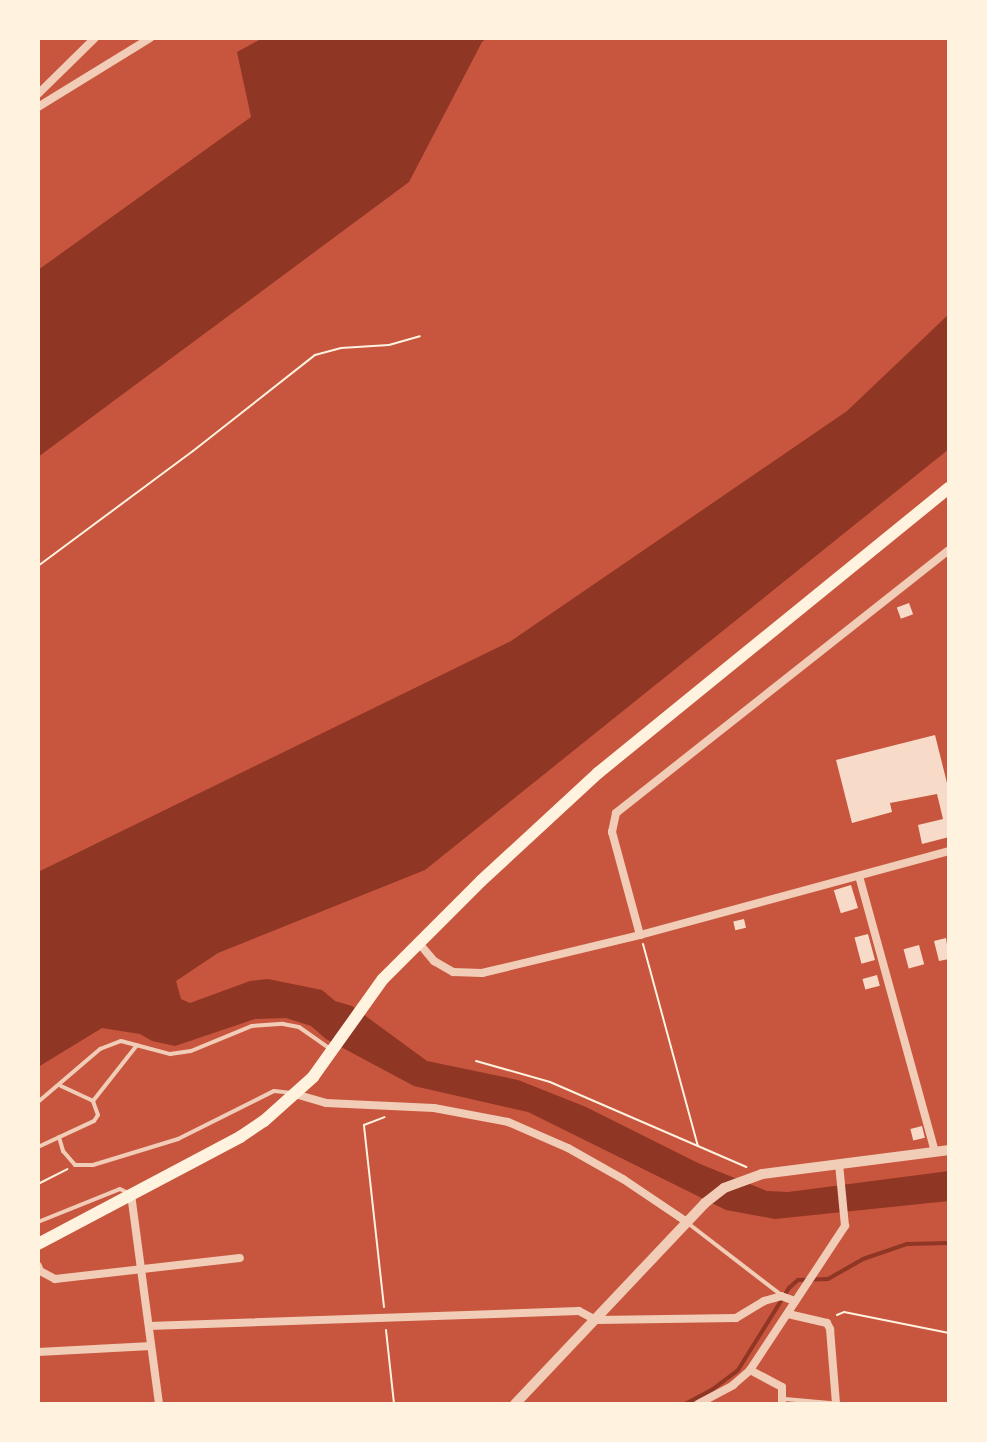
<!DOCTYPE html>
<html>
<head>
<meta charset="utf-8">
<style>
	body { margin:0 }
	#map { position:relative; width:987px; height:1442px; overflow:hidden; background:#c8553d; font-family:"Alegreya Sans",sans-serif }
	div>[style] { position:absolute }
	.water>* { inset:0; background:#8f3625 }
	.stream>* { height:4px; margin:-2px; padding:0 2px; transform-origin:2px; border-radius:2px; background:#8f3625 }
	.building>* { inset:0; background:#f7dbc8; transform-origin:0 0 }
	.path>* { height:2px; margin:-1px; padding:0 1px; transform-origin:1px; border-radius:1px; background:#fff3e0 }
	.service>* { height:4px; margin:-2px; padding:0 2px; transform-origin:2px; border-radius:2px; background:#f1ccb7 }
	.minor>* { height:8px; margin:-4px; padding:0 4px; transform-origin:4px; border-radius:4px; background:#f1ccb7 }
	.tertiary>* { height:10px; margin:-5px; padding:0 5px; transform-origin:5px; border-radius:5px; background:#f1ccb7 }
	.primary>* { height:12px; margin:-6px; padding:0 6px; transform-origin:6px; border-radius:6px; background:#fff3e0 }
	span { translate:-50% -50%; white-space:nowrap; text-align:center; line-height:1.15; -webkit-text-stroke:8px #fff3e0; paint-order:stroke }
	.frame { position:absolute; inset:0; border:40px solid #fff3e0; pointer-events:none }
</style>
</head>
<body>
<div id="map">
	<div class="water">
		<div style="clip-path:polygon(263px 38px,487px 38px,482px 42px,409px 182px,38px 457px,38px 270px,251px 117px,237px 52px)"></div>
		<div style="clip-path:polygon(949px 314px,949px 449px,425px 870px,218px 953px,176px 981px,181px 999px,190px 1003px,250px 981px,268px 979px,322px 990px,335px 1001px,352px 1006px,427px 1061px,518px 1080px,586px 1107px,700px 1164px,767px 1191px,788px 1192px,949px 1171px,949px 1201px,775px 1219px,726px 1210px,528px 1112px,414px 1086px,326px 1039px,311px 1026px,286px 1018px,255px 1019px,175px 1046px,152px 1041px,140px 1034px,102px 1028px,38px 1067px,38px 872px,511px 641px,847px 411px)"></div>
	</div>
	<div class="stream">
		<div style="left:685px;top:1404px;width:32px;rotate:-28deg"></div>
		<div style="left:713px;top:1389px;width:31px;rotate:-37deg"></div>
		<div style="left:738px;top:1370px;width:97px;rotate:-58.1deg"></div>
		<div style="left:789px;top:1288px;width:12px;rotate:-42deg"></div>
		<div style="left:798px;top:1280px;width:30px;rotate:-2deg"></div>
		<div style="left:828px;top:1279px;width:40px;rotate:-29.7deg"></div>
		<div style="left:863px;top:1259px;width:46px;rotate:-18.8deg"></div>
		<div style="left:907px;top:1244px;width:42px;rotate:-1.4deg"></div>
	</div>
	<div class="building">
		<div style="left:909px;top:603px;width:12px;height:13px;rotate:70deg"></div>
		<div style="clip-path:polygon(935px 735px,949px 791px,949px 837px,922px 844px,918px 825px,943px 819px,937px 794px,890px 803px,892px 812px,852px 823px,836px 760px)"></div>
		<div style="left:851px;top:885px;width:24px;height:18px;rotate:73deg"></div>
		<div style="left:744px;top:919px;width:9px;height:11px;rotate:77deg"></div>
		<div style="left:868px;top:934px;width:27px;height:14px;rotate:75deg"></div>
		<div style="clip-path:polygon(946px 938px,949px 959px,939px 961px,934px 941px)"></div>
		<div style="left:919px;top:945px;width:20px;height:16px;rotate:75deg"></div>
		<div style="left:877px;top:975px;width:11px;height:15px;rotate:75deg"></div>
		<div style="left:922px;top:1126px;width:12px;height:12px;rotate:76deg"></div>
	</div>
	<div class="path">
		<div style="left:38px;top:566px;width:193px;rotate:-36.6deg"></div>
		<div style="left:193px;top:451px;width:155px;rotate:-38.2deg"></div>
		<div style="left:315px;top:355px;width:27px;rotate:-15deg"></div>
		<div style="left:341px;top:348px;width:48px;rotate:-3.6deg"></div>
		<div style="left:389px;top:345px;width:32px;rotate:-16deg"></div>
		<div style="left:643px;top:944px;width:209px;rotate:74.8deg"></div>
		<div style="left:476px;top:1061px;width:77px;rotate:15.8deg"></div>
		<div style="left:550px;top:1082px;width:214px;rotate:23.4deg"></div>
		<div style="left:38px;top:1184px;width:33px;rotate:-27deg"></div>
		<div style="left:384px;top:1307px;width:183px;rotate:-96.3deg"></div>
		<div style="left:364px;top:1125px;width:22px;rotate:-21deg"></div>
		<div style="left:837px;top:1315px;width:8px;rotate:-23deg"></div>
		<div style="left:844px;top:1312px;width:107px;rotate:11.3deg"></div>
		<div style="left:386px;top:1330px;width:74px;rotate:83.8deg"></div>
	</div>
	<div class="service">
		<div style="left:61px;top:1086px;width:35px;rotate:25deg"></div>
		<div style="left:38px;top:1102px;width:82px;rotate:-40.5deg"></div>
		<div style="left:100px;top:1049px;width:22px;rotate:-21deg"></div>
		<div style="left:121px;top:1041px;width:51px;rotate:14.9deg"></div>
		<div style="left:170px;top:1054px;width:21px;rotate:-8deg"></div>
		<div style="left:191px;top:1051px;width:66px;rotate:-22.3deg"></div>
		<div style="left:252px;top:1026px;width:31px;rotate:-4deg"></div>
		<div style="left:283px;top:1024px;width:16px;rotate:11deg"></div>
		<div style="left:299px;top:1027px;width:38px;rotate:35deg"></div>
		<div style="left:59px;top:1137px;width:15px;rotate:74deg"></div>
		<div style="left:63px;top:1151px;width:18px;rotate:49deg"></div>
		<div style="left:75px;top:1165px;width:18px"></div>
		<div style="left:93px;top:1165px;width:89px;rotate:-17deg"></div>
		<div style="left:178px;top:1139px;width:107px;rotate:-26.6deg"></div>
		<div style="left:274px;top:1091px;width:18px;rotate:6deg"></div>
		<div style="left:38px;top:1147px;width:62px;rotate:-24.9deg"></div>
		<div style="left:94px;top:1121px;width:7px;rotate:-56deg"></div>
		<div style="left:98px;top:1115px;width:15px;rotate:-110deg"></div>
		<div style="left:93px;top:1101px;width:71px;rotate:-51.8deg"></div>
		<div style="left:38px;top:1222px;width:88px;rotate:-21.9deg"></div>
		<div style="left:120px;top:1189px;width:9px;rotate:27deg"></div>
		<div style="left:689px;top:1224px;width:115px;rotate:37.6deg"></div>
		<div style="left:785px;top:1399px;width:56px;rotate:5.1deg"></div>
	</div>
	<div class="minor">
		<div style="left:38px;top:94px;width:80px;rotate:-44.5deg"></div>
		<div style="left:38px;top:107px;width:132px;rotate:-31.6deg"></div>
		<div style="left:859px;top:876px;width:285px;rotate:74.6deg"></div>
		<div style="left:640px;top:935px;width:107px;rotate:-105.2deg"></div>
		<div style="left:612px;top:832px;width:19px;rotate:-78deg"></div>
		<div style="left:616px;top:813px;width:424px;rotate:-38.3deg"></div>
		<div style="left:418px;top:942px;width:25px;rotate:50deg"></div>
		<div style="left:434px;top:961px;width:22px;rotate:30deg"></div>
		<div style="left:453px;top:972px;width:29px;rotate:2deg"></div>
		<div style="left:482px;top:973px;width:163px;rotate:-13.5deg"></div>
		<div style="left:640px;top:935px;width:320px;rotate:-15.2deg"></div>
		<div style="left:295px;top:1094px;width:32px;rotate:16deg"></div>
		<div style="left:326px;top:1103px;width:108px;rotate:2.7deg"></div>
		<div style="left:434px;top:1108px;width:75px;rotate:10.7deg"></div>
		<div style="left:508px;top:1122px;width:65px;rotate:23.4deg"></div>
		<div style="left:568px;top:1148px;width:63px;rotate:29.4deg"></div>
		<div style="left:623px;top:1179px;width:77px;rotate:33.9deg"></div>
		<div style="left:131px;top:1194px;width:212px;rotate:82.4deg"></div>
		<div style="left:38px;top:1266px;width:5px;rotate:68deg"></div>
		<div style="left:40px;top:1271px;width:17px;rotate:28deg"></div>
		<div style="left:55px;top:1279px;width:186px;rotate:-6.5deg"></div>
		<div style="left:788px;top:1314px;width:40px;rotate:13deg"></div>
		<div style="left:827px;top:1323px;width:7px;rotate:63deg"></div>
		<div style="left:830px;top:1329px;width:75px;rotate:85.4deg"></div>
		<div style="left:149px;top:1326px;width:430px;rotate:-2deg"></div>
		<div style="left:579px;top:1311px;width:19px;rotate:28deg"></div>
		<div style="left:596px;top:1320px;width:140px;rotate:-0.8deg"></div>
		<div style="left:736px;top:1318px;width:33px;rotate:-31deg"></div>
		<div style="left:764px;top:1301px;width:18px;rotate:-16deg"></div>
		<div style="left:781px;top:1296px;width:15px;rotate:20deg"></div>
		<div style="left:38px;top:1352px;width:113px;rotate:-3deg"></div>
		<div style="left:750px;top:1370px;width:36px;rotate:28deg"></div>
		<div style="left:782px;top:1387px;width:17px;rotate:90deg"></div>
		<div style="left:698px;top:1404px;width:40px;rotate:-28deg"></div>
		<div style="left:733px;top:1385px;width:23px;rotate:-41deg"></div>
		<div style="left:750px;top:1370px;width:173px;rotate:-56.6deg"></div>
		<div style="left:845px;top:1226px;width:62px;rotate:-95.5deg"></div>
	</div>
	<div class="tertiary">
		<div style="left:515px;top:1404px;width:277px;rotate:-46.6deg"></div>
		<div style="left:705px;top:1203px;width:24px;rotate:-38deg"></div>
		<div style="left:724px;top:1188px;width:40px;rotate:-20.2deg"></div>
		<div style="left:762px;top:1174px;width:189px;rotate:-7.3deg"></div>
	</div>
	<div class="primary">
		<div style="left:38px;top:1244px;width:229px;rotate:-27.9deg"></div>
		<div style="left:240px;top:1137px;width:29px;rotate:-34deg"></div>
		<div style="left:264px;top:1121px;width:66px;rotate:-41.9deg"></div>
		<div style="left:313px;top:1077px;width:120px;rotate:-54.5deg"></div>
		<div style="left:383px;top:979px;width:139px;rotate:-45deg"></div>
		<div style="left:481px;top:881px;width:159px;rotate:-42.7deg"></div>
		<div style="left:598px;top:773px;width:452px;rotate:-39.1deg"></div>
	</div>
	<div class="frame"></div>
</div>
</body>
</html>
